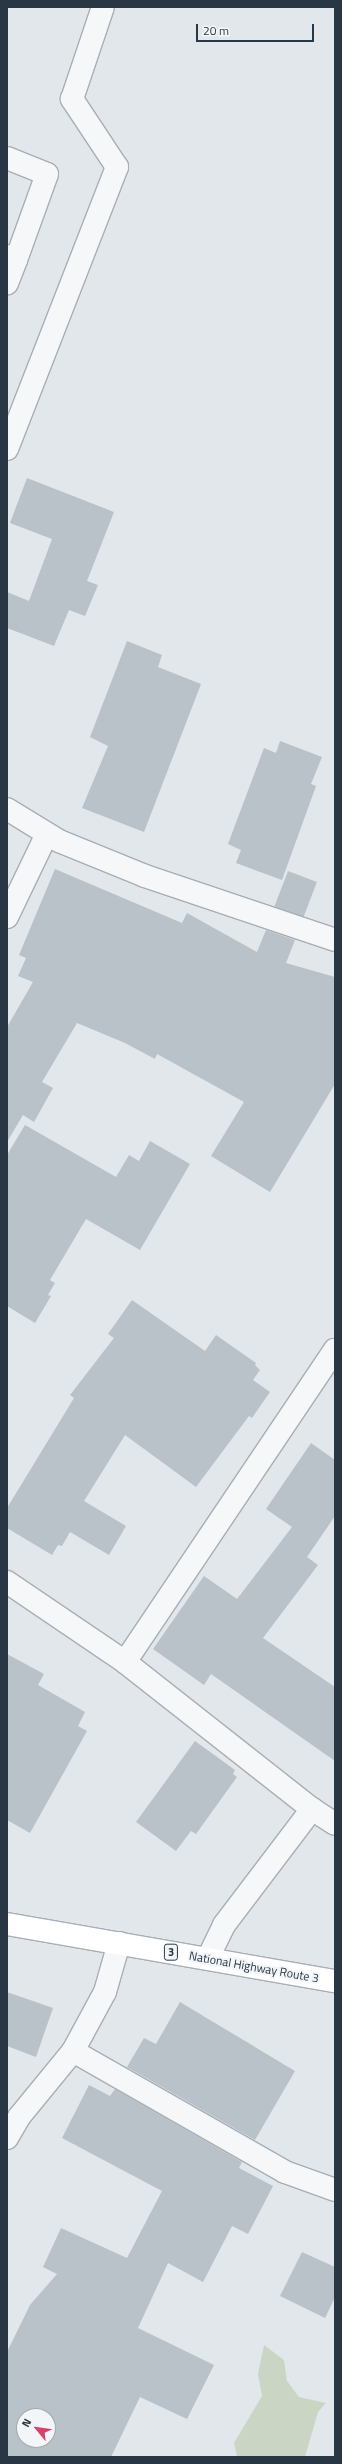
<!DOCTYPE html>
<html>
<head>
<meta charset="utf-8">
<style>
	body { margin:0 }
	#map { position:relative; width:342px; height:2464px; overflow:hidden; background:#e2e7eb; font-family:"Titillium Web",sans-serif }
	div>[style] { position:absolute }
	.green>* { inset:0; background:#cad6c3 }
	.building>* { inset:0; background:#b9c1c9; transform-origin:0 0 }
	.roads { filter:drop-shadow(1px 0 #a7aeb6) drop-shadow(-1px 0 #a7aeb6) drop-shadow(0 1px #a7aeb6) drop-shadow(0 -1px #a7aeb6) }
	.lane>* { height:22px; margin:-11px; padding:0 11px; transform-origin:11px; border-radius:11px; background:#f5f7f9 }
	.street>* { height:22px; margin:-11px; padding:0 11px; transform-origin:11px; border-radius:11px; background:#f5f7f9 }
	.highway>* { height:22px; margin:-11px; padding:0 11px; transform-origin:11px; border-radius:11px; background:#fff }
	span { translate:-50% -50%; white-space:nowrap; text-align:center; line-height:1.15; -webkit-text-stroke:4px #f2f6f8; paint-order:stroke }
	.shield-label span { padding:1px 3px; background:#f2f6f8; border:1px solid; border-radius:3px; -webkit-text-stroke-width:0 }
	.shield-label { font-size:11px; color:#293644; font-weight:700 }
	.street-label { font-size:12px; color:#293644 }
	.frame { position:absolute; inset:0; border:8px solid #293644; pointer-events:none }
	.north { position:absolute; left:16px; top:2408px; width:40px; height:40px; box-sizing:border-box; background:#f2f6f8; border:1px solid #a2a9b0; border-radius:50%; rotate:299deg; font-size:11px; font-weight:700; line-height:16px; text-align:center; color:#293644 }
	.north::after { content:''; display:block; margin:auto; width:14px; height:18px; background:#d6426a; clip-path:polygon(50% 0,100% 100%,50% 72%,0 100%) }
	.scale { position:absolute; left:196px; top:24px; width:118px; height:18px; box-sizing:border-box; border:2px solid #293644; border-top:0; padding-left:5px; font-size:12px; line-height:14px; white-space:nowrap; color:#293644; -webkit-text-stroke:3px #f2f6f8; paint-order:stroke }
</style>
</head>
<body>
<div id="map">
	<div class="green">
		<div style="clip-path:polygon(264px 2345px,284px 2360px,287px 2381px,299px 2397px,326px 2403px,318px 2412px,305px 2457px,237px 2457px,234px 2443px,262px 2396px,258px 2374px)"></div>
	</div>
	<div class="building">
		<div style="clip-path:polygon(27px 478px,114px 512px,87px 581px,98px 585px,85px 616px,69px 610px,54px 646px,7px 628px,7px 592px,29px 601px,52px 539px,10px 523px)"></div>
		<div style="clip-path:polygon(127px 641px,162px 655px,158px 667px,201px 684px,144px 832px,82px 808px,108px 746px,90px 737px)"></div>
		<div style="clip-path:polygon(280px 741px,322px 757px,311px 784px,316px 786px,282px 880px,236px 863px,241px 850px,228px 844px,264px 748px,276px 753px)"></div>
		<div style="clip-path:polygon(55px 869px,182px 923px,187px 913px,257px 952px,266px 930px,295px 940px,286px 963px,335px 977px,335px 1084px,270px 1192px,211px 1156px,244px 1102px,157px 1054px,155px 1059px,125px 1043px,77px 1023px,42px 1082px,53px 1088px,34px 1122px,23px 1115px,7px 1142px,7px 1027px,33px 982px,18px 976px,26px 958px,19px 955px)"></div>
		<div style="left:288px;top:871px;width:31px;height:38px;rotate:21deg"></div>
		<div style="clip-path:polygon(25px 1125px,116px 1177px,129px 1155px,139px 1161px,150px 1141px,190px 1164px,140px 1250px,86px 1219px,50px 1280px,55px 1283px,48px 1295px,51px 1296px,35px 1323px,7px 1306px,7px 1155px)"></div>
		<div style="clip-path:polygon(132px 1300px,205px 1351px,216px 1335px,256px 1363px,255px 1365px,260px 1370px,253px 1380px,270px 1392px,252px 1418px,249px 1416px,196px 1487px,125px 1435px,84px 1501px,126px 1526px,109px 1555px,70px 1532px,62px 1546px,58px 1545px,52px 1555px,7px 1528px,7px 1508px,74px 1398px,70px 1395px,114px 1338px,108px 1334px)"></div>
		<div style="clip-path:polygon(311px 1443px,335px 1460px,335px 1516px,307px 1557px,318px 1565px,263px 1638px,335px 1687px,335px 1761px,211px 1674px,204px 1685px,153px 1649px,204px 1576px,237px 1599px,292px 1527px,266px 1509px)"></div>
		<div style="clip-path:polygon(7px 1654px,44px 1674px,38px 1685px,85px 1712px,78px 1726px,87px 1731px,30px 1833px,7px 1820px)"></div>
		<div style="clip-path:polygon(195px 1741px,235px 1770px,233px 1774px,237px 1777px,196px 1834px,191px 1831px,176px 1851px,136px 1822px)"></div>
		<div style="clip-path:polygon(7px 1992px,53px 2008px,36px 2057px,7px 2046px)"></div>
		<div style="clip-path:polygon(180px 2002px,295px 2071px,255px 2140px,127px 2067px,144px 2038px,156px 2044px)"></div>
		<div style="clip-path:polygon(evenodd,89px 2085px,110px 2096px,115px 2089px,242px 2162px,239px 2168px,273px 2186px,248px 2234px,232px 2226px,203px 2282px,168px 2263px,138px 2328px,214px 2365px,187px 2419px,140px 2397px,111px 2457px,7px 2457px,7px 2352px,30px 2305px,57px 2274px,43px 2267px,61px 2228px,127px 2258px,162px 2191px,62px 2138px,89px 2085px,24px 2416px,48px 2416px,48px 2440px,24px 2440px,24px 2416px)"></div>
		<div style="clip-path:polygon(302px 2252px,335px 2267px,335px 2297px,325px 2318px,280px 2296px)"></div>
	</div>
	<div class="roads">
		<div class="lane">
			<div style="left:7px;top:158px;width:43px;rotate:21.8deg"></div>
			<div style="left:47px;top:174px;width:91px;rotate:109.8deg"></div>
			<div style="left:7px;top:256px;width:10px;rotate:24deg"></div>
			<div style="left:16px;top:260px;width:25px;rotate:111deg"></div>
		</div>
		<div class="street">
			<div style="left:7px;top:449px;width:303px;rotate:-68.7deg"></div>
			<div style="left:117px;top:167px;width:82px;rotate:-123.5deg"></div>
			<div style="left:72px;top:99px;width:97px;rotate:-71.4deg"></div>
			<div style="left:7px;top:809px;width:61px;rotate:31.6deg"></div>
			<div style="left:59px;top:841px;width:93px;rotate:22.1deg"></div>
			<div style="left:145px;top:876px;width:200px;rotate:18.6deg"></div>
			<div style="left:7px;top:917px;width:92px;rotate:-64.3deg"></div>
			<div style="left:7px;top:1582px;width:143px;rotate:34.1deg"></div>
			<div style="left:125px;top:1662px;width:238px;rotate:38.2deg"></div>
			<div style="left:312px;top:1809px;width:27px;rotate:33deg"></div>
			<div style="left:125px;top:1662px;width:376px;rotate:-56.1deg"></div>
			<div style="left:208px;top:1958px;width:37px;rotate:-64deg"></div>
			<div style="left:224px;top:1925px;width:146px;rotate:-52.8deg"></div>
			<div style="left:73px;top:2051px;width:244px;rotate:29.7deg"></div>
			<div style="left:285px;top:2172px;width:53px;rotate:19.8deg"></div>
			<div style="left:7px;top:2138px;width:24px;rotate:-60deg"></div>
			<div style="left:19px;top:2117px;width:85px;rotate:-50.7deg"></div>
			<div style="left:73px;top:2051px;width:67px;rotate:-61.5deg"></div>
			<div style="left:105px;top:1992px;width:51px;rotate:-74.1deg"></div>
		</div>
		<div class="highway">
			<div style="left:7px;top:1924px;width:333px;rotate:9.9deg"></div>
		</div>
	</div>
	<div class="shield-label">
		<span style="left:171px;top:1952px">3</span>
	</div>
	<div class="street-label">
		<span style="left:254px;top:1967px;rotate:10deg">National Highway Route 3</span>
	</div>
	<div class="frame"></div>
	<div class="north">N</div>
	<div class="scale">20 m</div>
</div>
</body>
</html>
